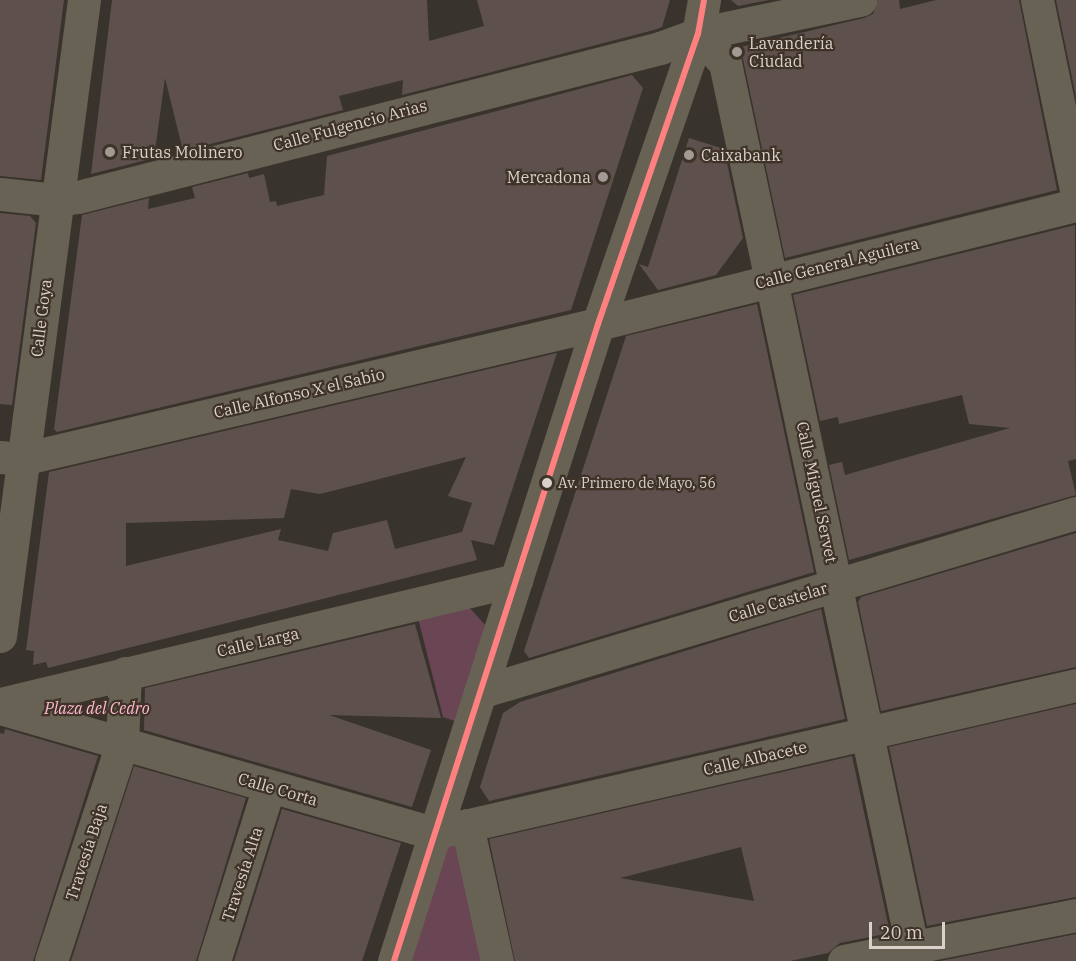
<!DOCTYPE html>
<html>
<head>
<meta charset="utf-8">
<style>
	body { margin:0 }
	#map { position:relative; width:1076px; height:961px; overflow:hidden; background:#39332d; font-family:"IBM Plex Serif",serif }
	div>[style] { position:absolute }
	.green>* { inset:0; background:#6a4553 }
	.building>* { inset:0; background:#5e514d }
	.minor>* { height:33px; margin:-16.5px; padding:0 16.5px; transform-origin:16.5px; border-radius:16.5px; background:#676254 }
	.bus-1>* { height:6px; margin:-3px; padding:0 3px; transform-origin:3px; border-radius:3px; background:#ff8080 }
	.dots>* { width:16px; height:16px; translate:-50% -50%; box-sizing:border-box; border:3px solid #3f3227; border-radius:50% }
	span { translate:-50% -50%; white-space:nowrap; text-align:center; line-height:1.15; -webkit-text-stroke:4.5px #3f3227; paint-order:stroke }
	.bus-label { font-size:14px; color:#dad1cb }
	.left { translate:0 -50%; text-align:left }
	.poi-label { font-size:16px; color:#dad1cb }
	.right { translate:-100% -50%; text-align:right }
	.street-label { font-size:16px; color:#dad1cb }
	.park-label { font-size:16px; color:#ffb9d5; font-style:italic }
	.scale { position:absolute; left:869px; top:922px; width:76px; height:27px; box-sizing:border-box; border:3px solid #dad1cb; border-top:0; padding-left:8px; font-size:18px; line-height:21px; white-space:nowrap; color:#dad1cb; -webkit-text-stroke:4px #3f3227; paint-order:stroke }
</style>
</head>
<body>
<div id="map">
	<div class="green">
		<div style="clip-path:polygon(467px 605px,486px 626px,458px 722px,443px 717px,418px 618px)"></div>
		<div style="clip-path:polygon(467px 825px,497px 961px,394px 961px,434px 833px)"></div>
	</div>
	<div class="building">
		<div style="clip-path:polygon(0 0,64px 0,41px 180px,0 176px)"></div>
		<div style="clip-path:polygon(112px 0,427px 0,429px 41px,484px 26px,477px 0,670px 0,662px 27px,654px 30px,402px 95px,403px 80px,339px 96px,343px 110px,183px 151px,165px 78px,154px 158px,91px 174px)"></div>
		<div style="clip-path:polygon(731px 0,769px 0,738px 6px)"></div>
		<div style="clip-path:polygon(878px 0,899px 0,900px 9px,936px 0,1019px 0,1057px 190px,785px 258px,743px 59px,736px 48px,864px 18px,873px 14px)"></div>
		<div style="clip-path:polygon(1056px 0,1076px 0,1076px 97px)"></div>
		<div style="clip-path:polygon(632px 75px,643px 88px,571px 310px,57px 432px,54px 429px,82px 215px,149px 198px,148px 209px,195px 198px,192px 187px,248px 173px,249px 178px,264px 174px,270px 202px,276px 201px,277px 206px,324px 195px,327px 156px)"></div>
		<div style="clip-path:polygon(689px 138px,724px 149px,743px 238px,716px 275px,658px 290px,639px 264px,648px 267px)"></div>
		<div style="clip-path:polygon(0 213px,30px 216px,36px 223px,12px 405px,0 404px)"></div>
		<div style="clip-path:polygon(1075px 225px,1076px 459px,1068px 461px,1076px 495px,849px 560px,829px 465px,842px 462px,845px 475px,1010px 428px,969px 424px,962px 395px,839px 424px,838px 417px,820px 421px,793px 295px)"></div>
		<div style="clip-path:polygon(757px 304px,814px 572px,529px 658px,524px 651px,626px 336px)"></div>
		<div style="clip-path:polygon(evenodd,557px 353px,494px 545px,471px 540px,477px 560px,48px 668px,46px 662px,33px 665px,34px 651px,26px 650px,49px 472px,557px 353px,466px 457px,448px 496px,472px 503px,462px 532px,395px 549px,387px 520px,333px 533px,328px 551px,278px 540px,281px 529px,126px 566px,126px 523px,284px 518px,291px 489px,320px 494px,466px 457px)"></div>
		<div style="clip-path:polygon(1076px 533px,1076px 667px,881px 711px,858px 602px,861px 597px)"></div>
		<div style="clip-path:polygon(821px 609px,845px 719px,489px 801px,480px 787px,503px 713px,520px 702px)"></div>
		<div style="clip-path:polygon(415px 624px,441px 718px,329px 715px,431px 750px,412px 807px,144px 730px,145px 688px)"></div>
		<div style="clip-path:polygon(1076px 704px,1076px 897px,927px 926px,889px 747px)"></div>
		<div style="clip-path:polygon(5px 729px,98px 756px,33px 961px,0 961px,0 733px,4px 734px)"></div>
		<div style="clip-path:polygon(evenodd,852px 756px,890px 933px,840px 943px,828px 953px,790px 961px,515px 961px,489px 839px,852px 756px,741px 847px,754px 901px,620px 878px,741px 847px)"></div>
		<div style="clip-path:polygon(134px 766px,246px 798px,196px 961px,71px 961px)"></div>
		<div style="clip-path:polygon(282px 809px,401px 843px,362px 961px,234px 961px)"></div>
		<div style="clip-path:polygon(1076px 934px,1076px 961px,940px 961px)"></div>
	</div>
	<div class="minor">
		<div style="left:1037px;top:0;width:194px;rotate:78.4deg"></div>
		<div style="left:698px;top:34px;width:40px;rotate:47deg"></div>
		<div style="left:725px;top:63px;width:918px;rotate:78.05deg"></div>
		<div style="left:0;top:194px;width:56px;rotate:6.1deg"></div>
		<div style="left:56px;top:200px;width:22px;rotate:-8deg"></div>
		<div style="left:78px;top:197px;width:601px;rotate:-14.36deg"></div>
		<div style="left:660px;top:48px;width:40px;rotate:-20.2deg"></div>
		<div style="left:698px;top:34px;width:166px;rotate:-11.9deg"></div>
		<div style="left:0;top:457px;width:22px;rotate:5deg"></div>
		<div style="left:22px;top:459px;width:592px;rotate:-13.19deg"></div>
		<div style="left:598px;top:324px;width:493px;rotate:-14deg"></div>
		<div style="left:0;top:636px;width:642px;rotate:-82.48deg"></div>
		<div style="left:480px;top:692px;width:622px;rotate:-16.72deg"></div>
		<div style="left:0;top:704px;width:531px;rotate:-13.51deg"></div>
		<div style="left:0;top:708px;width:452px;rotate:16.1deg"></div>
		<div style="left:434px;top:833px;width:659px;rotate:-12.98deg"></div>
		<div style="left:467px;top:825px;width:139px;rotate:77.6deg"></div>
		<div style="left:51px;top:961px;width:228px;rotate:-71.9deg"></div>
		<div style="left:122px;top:744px;width:71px;rotate:-87.6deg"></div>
		<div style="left:214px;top:961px;width:182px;rotate:-72.5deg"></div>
		<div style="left:394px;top:961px;width:669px;rotate:-72.24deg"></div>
		<div style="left:598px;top:324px;width:307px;rotate:-71deg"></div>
		<div style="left:698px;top:34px;width:35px;rotate:-80deg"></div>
		<div style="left:844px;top:961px;width:237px;rotate:-11.2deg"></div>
	</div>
	<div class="bus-1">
		<div style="left:394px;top:961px;width:669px;rotate:-72.24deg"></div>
		<div style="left:598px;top:324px;width:307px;rotate:-71deg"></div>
		<div style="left:698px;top:34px;width:35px;rotate:-80deg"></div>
	</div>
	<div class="dots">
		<div style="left:737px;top:52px;background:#a29a94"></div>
		<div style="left:110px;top:152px;background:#a29a94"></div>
		<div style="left:689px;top:155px;background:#a29a94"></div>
		<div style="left:603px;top:177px;background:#a29a94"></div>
		<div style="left:547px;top:483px;background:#dad1cb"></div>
	</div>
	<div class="bus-label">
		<span class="left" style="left:558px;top:483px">Av. Primero de Mayo, 56</span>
	</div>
	<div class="poi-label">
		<span class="left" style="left:749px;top:52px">Lavandería<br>Ciudad</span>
		<span class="left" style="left:122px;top:152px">Frutas Molinero</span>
		<span class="left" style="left:701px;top:155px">Caixabank</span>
		<span class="right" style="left:591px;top:177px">Mercadona</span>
	</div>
	<div class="street-label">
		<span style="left:350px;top:125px;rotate:-15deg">Calle Fulgencio Arias</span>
		<span style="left:837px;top:263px;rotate:-14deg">Calle General Aguilera</span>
		<span style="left:41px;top:318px;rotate:-83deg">Calle Goya</span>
		<span style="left:299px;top:393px;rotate:-13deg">Calle Alfonso X el Sabio</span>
		<span style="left:817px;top:492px;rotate:78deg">Calle Miguel Servet</span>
		<span style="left:778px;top:602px;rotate:-17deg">Calle Castelar</span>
		<span style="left:258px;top:642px;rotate:-13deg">Calle Larga</span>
		<span style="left:755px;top:758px;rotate:-13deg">Calle Albacete</span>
		<span style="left:278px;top:789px;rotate:16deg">Calle Corta</span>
		<span style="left:86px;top:852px;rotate:-72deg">Travesía Baja</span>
		<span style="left:242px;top:874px;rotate:-72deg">Travesía Alta</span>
	</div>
	<div class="park-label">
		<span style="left:97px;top:708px">Plaza del Cedro</span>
	</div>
	<div class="scale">20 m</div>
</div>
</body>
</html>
